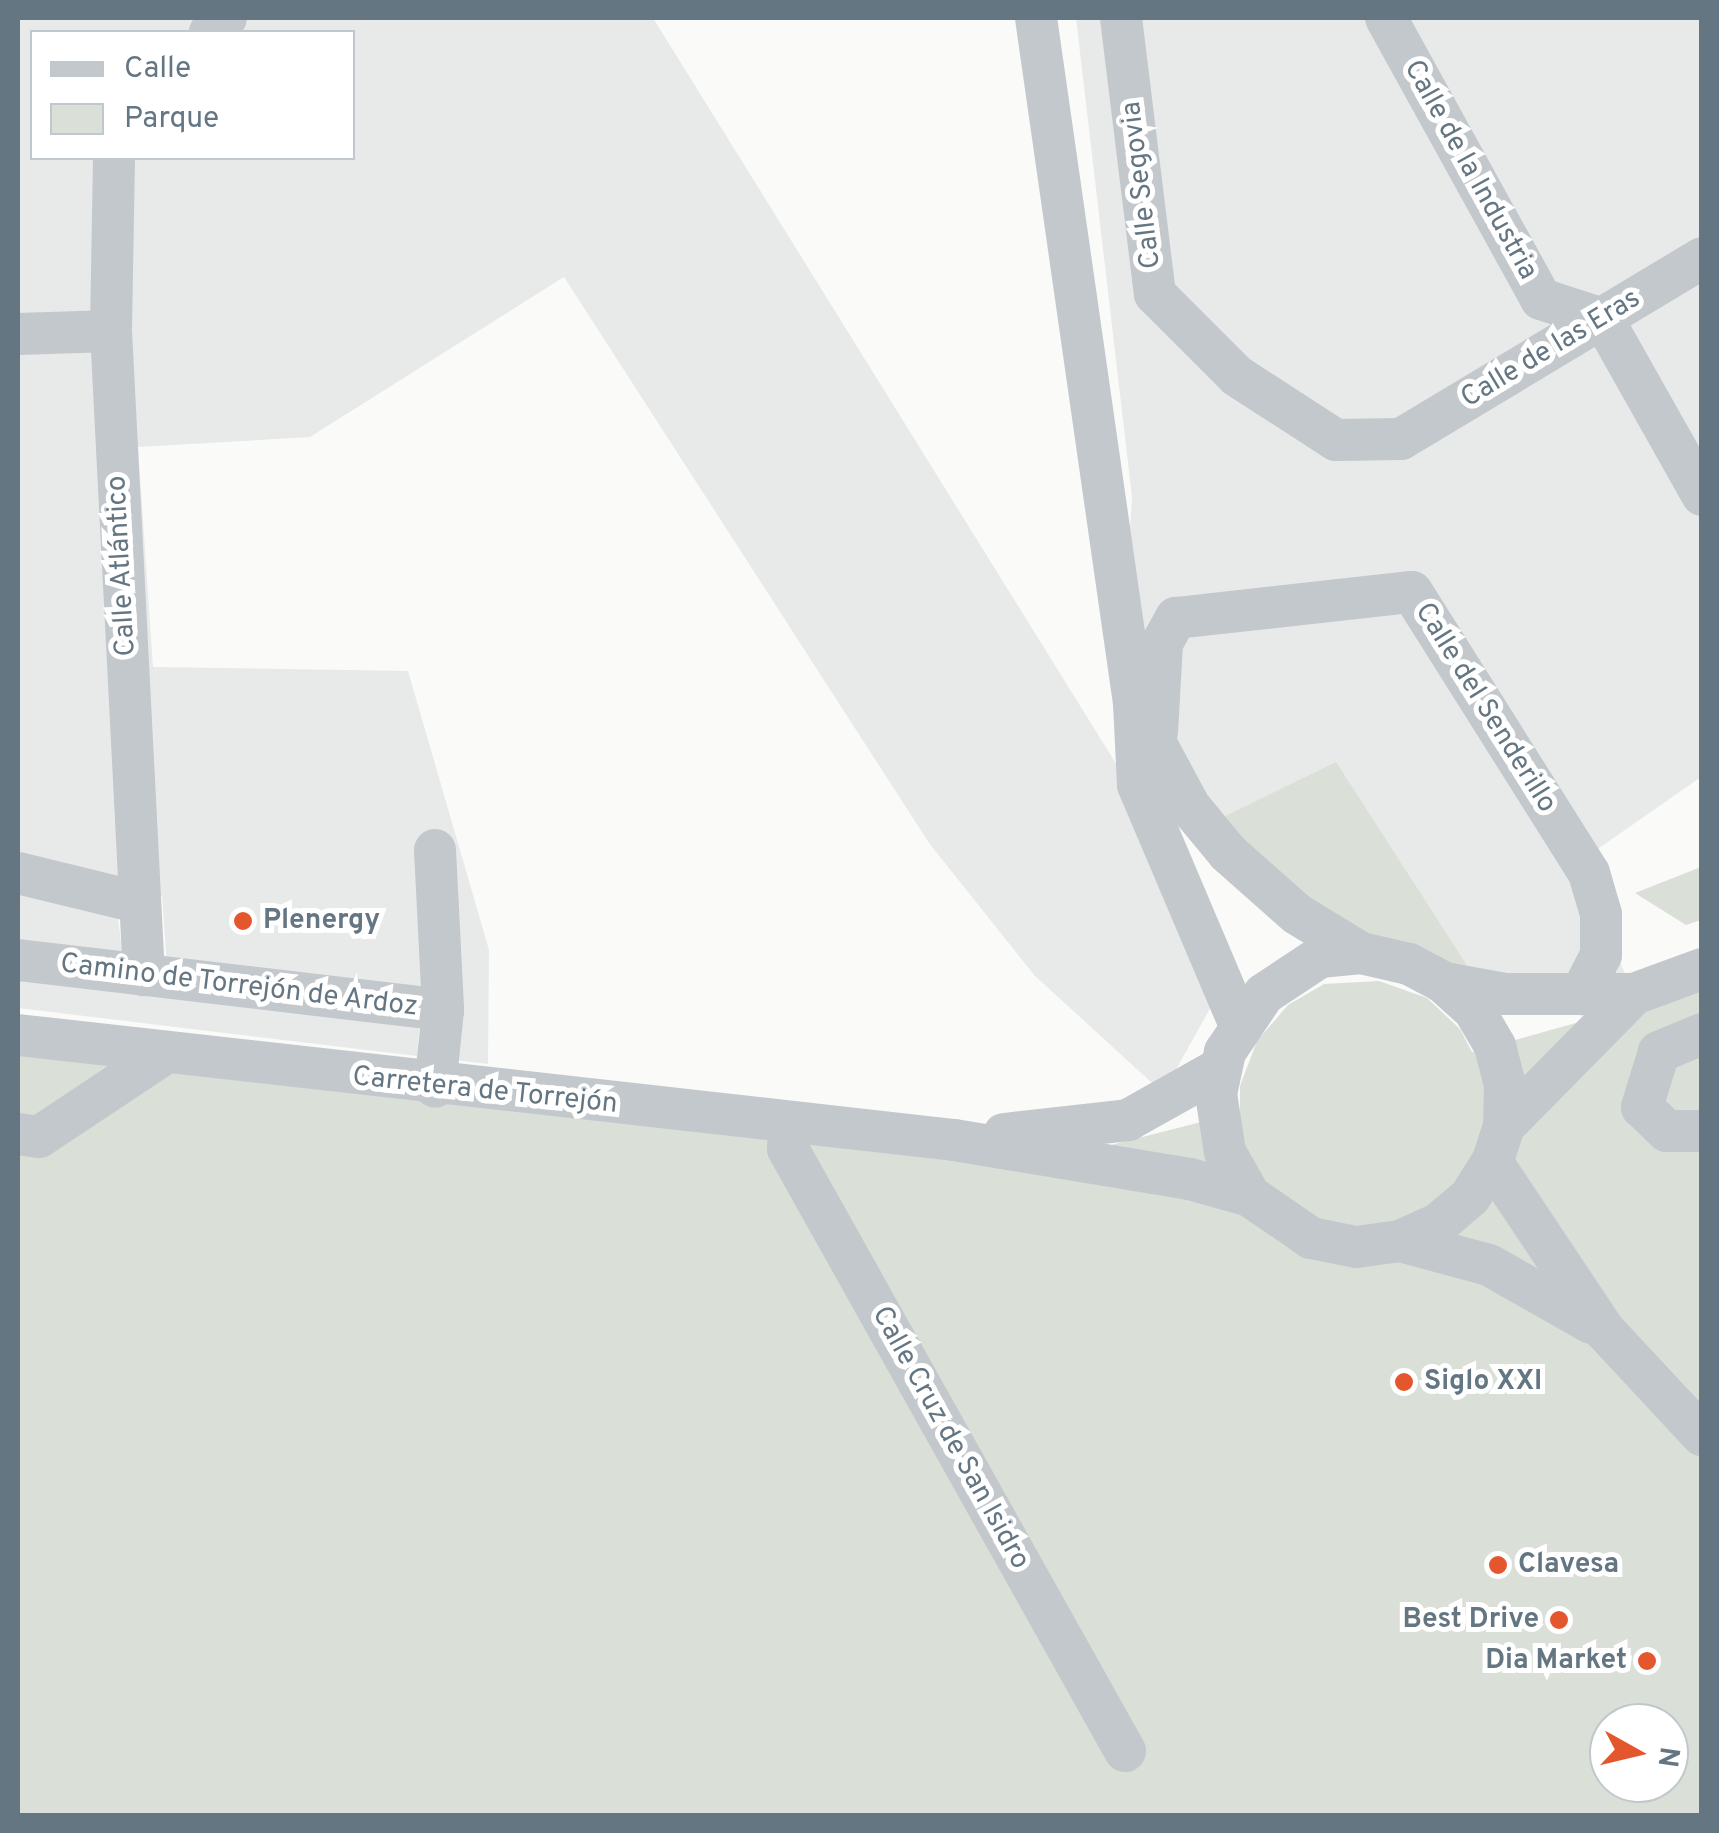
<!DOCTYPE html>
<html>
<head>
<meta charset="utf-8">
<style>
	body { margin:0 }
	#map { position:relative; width:1719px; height:1833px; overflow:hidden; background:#fafaf8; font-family:Overpass,sans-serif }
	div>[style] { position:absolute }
	.built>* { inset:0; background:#e8e9e9 }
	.green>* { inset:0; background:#dadfd7 }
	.minor>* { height:42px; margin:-21px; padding:0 21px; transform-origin:21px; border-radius:21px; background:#c3c8cc }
	.dots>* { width:28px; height:28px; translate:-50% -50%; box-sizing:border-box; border:5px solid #fff; border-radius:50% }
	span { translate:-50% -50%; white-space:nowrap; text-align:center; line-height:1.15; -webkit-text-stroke:10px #fff; paint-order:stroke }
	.street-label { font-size:28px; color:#657683 }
	.poi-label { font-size:28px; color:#657683; font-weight:700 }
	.left { translate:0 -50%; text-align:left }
	.right { translate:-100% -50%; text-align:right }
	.frame { position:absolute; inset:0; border:20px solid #657683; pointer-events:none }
	.legend { position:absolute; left:30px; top:30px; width:325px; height:130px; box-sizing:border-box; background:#fff; border:2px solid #c1c8cd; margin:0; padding:12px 18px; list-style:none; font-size:30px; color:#657683 }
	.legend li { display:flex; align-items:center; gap:20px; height:50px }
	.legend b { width:50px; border:2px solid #c1c8cd }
	.north { position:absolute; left:1589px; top:1703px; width:100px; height:100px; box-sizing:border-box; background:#fff; border:2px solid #c1c8cd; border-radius:50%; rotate:98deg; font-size:28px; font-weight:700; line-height:40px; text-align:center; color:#657683 }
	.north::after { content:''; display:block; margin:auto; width:35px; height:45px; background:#e4572e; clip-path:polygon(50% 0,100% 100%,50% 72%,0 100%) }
</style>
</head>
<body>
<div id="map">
	<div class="built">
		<div style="clip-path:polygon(evenodd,18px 18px,653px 18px,1133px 791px,1213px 1003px,1163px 1093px,1035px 976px,929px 843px,564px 277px,310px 437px,138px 447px,153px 667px,408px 671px,489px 950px,488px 1064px,447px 1059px,452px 999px,167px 966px,162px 896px,18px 857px,18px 18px,32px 32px,352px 32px,352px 158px,32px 158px,32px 32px)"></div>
		<div style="clip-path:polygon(1076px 18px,1701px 18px,1701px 777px,1592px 853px,1609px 935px,1634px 995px,1476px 981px,1150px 787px,1123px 638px,1132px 497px)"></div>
		<div style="clip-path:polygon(18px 894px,118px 918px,126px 983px,420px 1020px,417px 1056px,18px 1008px)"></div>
	</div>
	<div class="green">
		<div style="clip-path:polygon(1336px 762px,1477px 981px,1322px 919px,1203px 827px)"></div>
		<div style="clip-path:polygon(1701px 867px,1701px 920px,1686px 925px,1635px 893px)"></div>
		<div style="clip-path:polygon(evenodd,1379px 981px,1427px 998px,1460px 1029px,1472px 1052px,1701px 988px,1701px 1815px,18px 1816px,18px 1043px,1080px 1153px,1240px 1112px,1240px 1086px,1257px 1041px,1288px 1005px,1324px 984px,1379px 981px,1609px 1723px,1669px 1723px,1669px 1783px,1609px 1783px,1609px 1723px)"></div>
	</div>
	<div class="minor">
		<div style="left:1036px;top:18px;width:692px;rotate:81.86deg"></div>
		<div style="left:1134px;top:703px;width:82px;rotate:87.2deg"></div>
		<div style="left:1138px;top:785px;width:259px;rotate:67deg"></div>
		<div style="left:1121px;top:18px;width:278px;rotate:83deg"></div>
		<div style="left:1155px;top:294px;width:116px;rotate:45deg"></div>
		<div style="left:1237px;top:376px;width:118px;rotate:32.9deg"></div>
		<div style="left:1336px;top:440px;width:65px;rotate:-0.9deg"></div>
		<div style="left:1401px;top:439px;width:351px;rotate:-31deg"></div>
		<div style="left:1386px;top:18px;width:321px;rotate:61.1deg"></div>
		<div style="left:1541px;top:299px;width:65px;rotate:17.9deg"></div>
		<div style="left:1603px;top:319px;width:202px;rotate:60.6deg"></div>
		<div style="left:210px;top:32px;width:21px;rotate:-41deg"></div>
		<div style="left:114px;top:158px;width:173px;rotate:91deg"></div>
		<div style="left:111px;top:331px;width:645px;rotate:87.07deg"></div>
		<div style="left:18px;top:334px;width:93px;rotate:-1.8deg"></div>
		<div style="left:1134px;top:703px;width:118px;rotate:61.7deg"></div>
		<div style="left:1190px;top:807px;width:60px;rotate:50.4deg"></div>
		<div style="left:1228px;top:853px;width:92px;rotate:41.5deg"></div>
		<div style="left:1297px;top:914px;width:75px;rotate:31.4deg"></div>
		<div style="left:1361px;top:953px;width:49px;rotate:12.9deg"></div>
		<div style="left:1409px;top:964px;width:40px;rotate:28deg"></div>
		<div style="left:1444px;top:983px;width:40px;rotate:42deg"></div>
		<div style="left:1474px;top:1010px;width:42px;rotate:59.7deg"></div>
		<div style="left:1495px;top:1046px;width:40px;rotate:75.6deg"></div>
		<div style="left:1505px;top:1085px;width:41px;rotate:91.4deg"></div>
		<div style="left:1504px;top:1126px;width:38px;rotate:108deg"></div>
		<div style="left:1492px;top:1162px;width:41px;rotate:122.2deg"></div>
		<div style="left:1470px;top:1197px;width:42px;rotate:139.8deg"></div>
		<div style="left:1438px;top:1224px;width:42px;rotate:155.9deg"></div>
		<div style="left:1400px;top:1241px;width:44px;rotate:172.2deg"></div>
		<div style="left:1356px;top:1247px;width:46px;rotate:-168.7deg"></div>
		<div style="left:1311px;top:1238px;width:74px;rotate:-145.5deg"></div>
		<div style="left:1250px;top:1196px;width:51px;rotate:-119.6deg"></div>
		<div style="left:1225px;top:1152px;width:59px;rotate:-98.8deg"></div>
		<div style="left:1216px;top:1094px;width:43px;rotate:-77.9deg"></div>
		<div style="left:1225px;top:1052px;width:70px;rotate:-56.1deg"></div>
		<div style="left:1264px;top:994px;width:67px;rotate:-33.5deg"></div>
		<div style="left:1320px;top:957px;width:41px;rotate:-5.6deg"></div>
		<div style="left:1157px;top:732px;width:89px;rotate:-86.8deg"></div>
		<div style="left:1162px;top:643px;width:29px;rotate:-61deg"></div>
		<div style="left:1176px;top:618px;width:237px;rotate:-6.3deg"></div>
		<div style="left:1412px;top:592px;width:332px;rotate:57.8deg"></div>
		<div style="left:1589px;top:873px;width:43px;rotate:73.7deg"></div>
		<div style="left:1601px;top:914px;width:41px;rotate:90deg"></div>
		<div style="left:1601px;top:955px;width:44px;rotate:117.1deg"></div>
		<div style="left:435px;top:850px;width:160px;rotate:87.1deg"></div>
		<div style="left:18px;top:873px;width:122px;rotate:13.7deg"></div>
		<div style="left:18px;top:960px;width:428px;rotate:6.7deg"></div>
		<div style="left:443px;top:1010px;width:77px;rotate:95.9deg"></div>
		<div style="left:1444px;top:983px;width:62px;rotate:10.2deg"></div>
		<div style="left:1505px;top:994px;width:129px"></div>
		<div style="left:1634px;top:994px;width:72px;rotate:-20.2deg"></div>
		<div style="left:1702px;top:1034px;width:47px;rotate:157.3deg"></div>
		<div style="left:1659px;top:1052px;width:58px;rotate:107.2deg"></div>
		<div style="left:1642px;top:1107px;width:35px;rotate:44deg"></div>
		<div style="left:1667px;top:1131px;width:35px"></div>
		<div style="left:18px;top:1035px;width:942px;rotate:6.4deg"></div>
		<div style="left:954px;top:1140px;width:239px;rotate:9.4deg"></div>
		<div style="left:1190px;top:1179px;width:62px;rotate:15.8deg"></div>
		<div style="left:789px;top:1123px;width:26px;rotate:92deg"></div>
		<div style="left:788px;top:1149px;width:690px;rotate:60.76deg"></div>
		<div style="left:1504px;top:1126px;width:185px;rotate:-45.4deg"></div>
		<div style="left:18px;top:1134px;width:21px;rotate:8deg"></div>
		<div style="left:39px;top:1137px;width:154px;rotate:-33.6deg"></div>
		<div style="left:1004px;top:1134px;width:125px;rotate:-6.4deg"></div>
		<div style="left:1128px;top:1120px;width:104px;rotate:-29.3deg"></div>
		<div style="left:1492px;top:1162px;width:202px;rotate:56.3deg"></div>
		<div style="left:1604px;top:1330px;width:144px;rotate:47deg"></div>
		<div style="left:1400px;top:1241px;width:92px;rotate:15.1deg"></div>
		<div style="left:1489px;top:1265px;width:117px;rotate:29.6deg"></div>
	</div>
	<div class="dots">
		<div style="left:243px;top:921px;background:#e4572e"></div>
		<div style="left:1404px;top:1382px;background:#e4572e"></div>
		<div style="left:1498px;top:1565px;background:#e4572e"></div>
		<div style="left:1559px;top:1620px;background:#e4572e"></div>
		<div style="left:1647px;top:1661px;background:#e4572e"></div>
	</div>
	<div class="street-label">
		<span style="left:1470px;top:170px;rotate:61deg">Calle de la Industria</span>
		<span style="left:1142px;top:185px;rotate:-97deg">Calle Segovia</span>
		<span style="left:1551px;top:349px;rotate:-31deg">Calle de las Eras</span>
		<span style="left:122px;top:566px;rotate:-93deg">Calle Atlántico</span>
		<span style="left:1485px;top:708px;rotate:58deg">Calle del Senderillo</span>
		<span style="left:239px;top:986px;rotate:7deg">Camino de Torrejón de Ardoz</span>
		<span style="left:485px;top:1091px;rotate:6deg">Carretera de Torrejón</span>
		<span style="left:950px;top:1438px;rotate:61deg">Calle Cruz de San Isidro</span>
	</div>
	<div class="poi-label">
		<span class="left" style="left:263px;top:921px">Plenergy</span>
		<span class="left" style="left:1424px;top:1382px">Siglo XXI</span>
		<span class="left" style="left:1518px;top:1565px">Clavesa</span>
		<span class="right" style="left:1539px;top:1620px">Best Drive</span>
		<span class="right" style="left:1627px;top:1661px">Dia Market</span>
	</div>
	<div class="frame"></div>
	<ul class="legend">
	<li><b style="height:12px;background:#c3c8cc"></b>Calle</li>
	<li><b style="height:28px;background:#dadfd7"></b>Parque</li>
	</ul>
	<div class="north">N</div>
</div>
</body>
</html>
